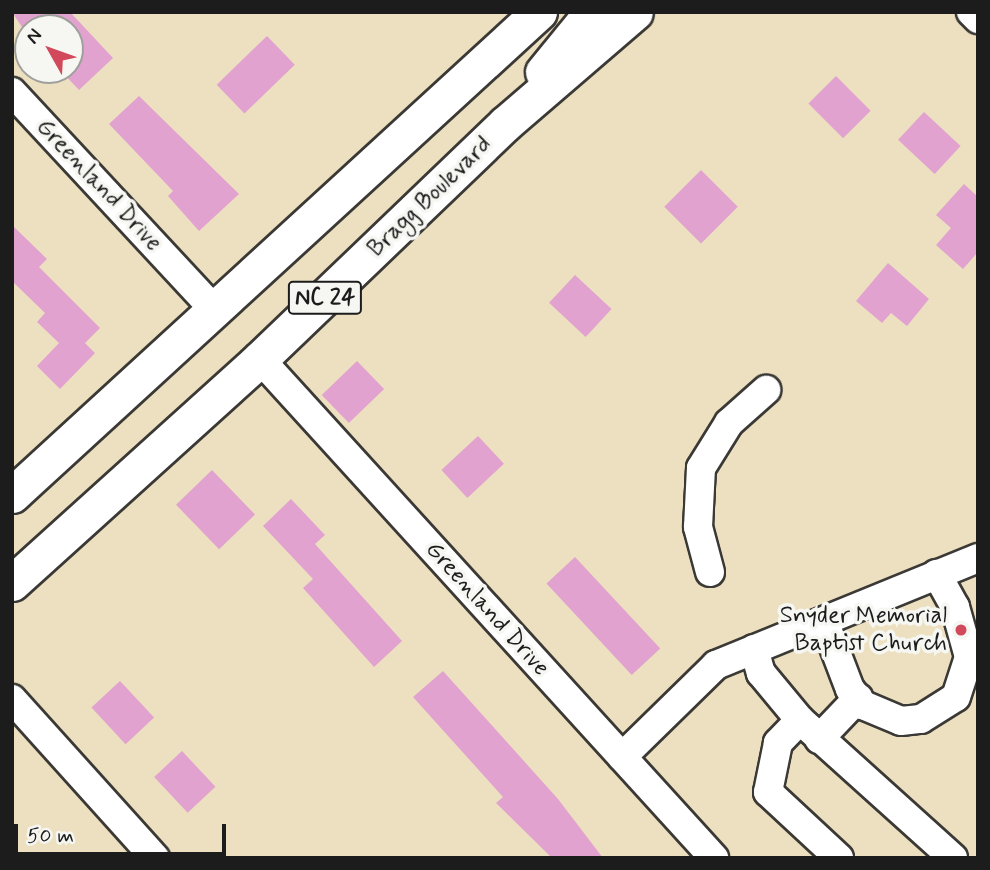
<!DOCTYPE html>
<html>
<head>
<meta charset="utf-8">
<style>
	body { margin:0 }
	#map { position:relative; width:990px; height:870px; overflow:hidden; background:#ece0c0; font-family:Mynerve,sans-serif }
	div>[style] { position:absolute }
	.building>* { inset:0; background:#e2a2cf; transform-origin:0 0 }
	.roads { filter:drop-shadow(2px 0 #3b3935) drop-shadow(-2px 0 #3b3935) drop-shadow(0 2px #3b3935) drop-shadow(0 -2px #3b3935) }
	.minor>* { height:28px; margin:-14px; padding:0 14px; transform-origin:14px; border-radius:14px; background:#fff }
	.major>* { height:35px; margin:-17.5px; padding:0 17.5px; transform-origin:17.5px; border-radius:17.5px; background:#fff }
	.dots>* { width:19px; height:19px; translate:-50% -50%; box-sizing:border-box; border:4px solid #f6f6f2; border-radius:50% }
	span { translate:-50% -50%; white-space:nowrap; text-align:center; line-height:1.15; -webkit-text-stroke:7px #f6f6f2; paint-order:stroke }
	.shield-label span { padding:2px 5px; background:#f6f6f2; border:2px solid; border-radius:5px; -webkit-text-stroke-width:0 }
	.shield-label { font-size:23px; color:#1c1c1c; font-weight:700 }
	.street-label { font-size:24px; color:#1c1c1c }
	.poi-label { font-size:24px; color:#1c1c1c }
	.right { translate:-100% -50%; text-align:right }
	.frame { position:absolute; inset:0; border:14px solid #1c1c1c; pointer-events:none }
	.north { position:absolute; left:14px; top:14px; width:70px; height:70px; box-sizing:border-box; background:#f6f6f2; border:2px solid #9f9f9c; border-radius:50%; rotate:310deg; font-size:19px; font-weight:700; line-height:28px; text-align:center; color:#1c1c1c }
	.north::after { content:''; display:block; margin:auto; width:24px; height:32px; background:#d1495b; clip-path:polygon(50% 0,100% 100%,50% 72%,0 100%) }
	.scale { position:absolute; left:14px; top:824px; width:212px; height:32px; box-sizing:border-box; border:4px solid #1c1c1c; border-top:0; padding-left:9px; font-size:21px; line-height:24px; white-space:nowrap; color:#1c1c1c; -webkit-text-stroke:5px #f6f6f2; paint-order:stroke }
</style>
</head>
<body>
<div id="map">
	<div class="building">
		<div style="clip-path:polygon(12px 12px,70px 12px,113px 58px,79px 90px,60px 70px,70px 70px,70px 28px,28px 28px,28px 36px)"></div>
		<div style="left:267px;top:36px;width:40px;height:70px;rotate:46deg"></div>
		<div style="left:836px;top:76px;width:49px;height:39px;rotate:45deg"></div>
		<div style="clip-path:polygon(139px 96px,239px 194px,199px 231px,168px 196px,173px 191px,109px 124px)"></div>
		<div style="left:924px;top:112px;width:50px;height:38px;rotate:43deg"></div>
		<div style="left:701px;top:170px;width:52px;height:52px;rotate:45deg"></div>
		<div style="clip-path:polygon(964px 184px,978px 197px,978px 252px,963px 269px,936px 245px,951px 228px,936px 215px)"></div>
		<div style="clip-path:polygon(12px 225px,47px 259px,39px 267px,100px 328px,85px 343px,95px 353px,60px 389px,37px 366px,59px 343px,37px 322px,45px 313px,12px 281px)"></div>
		<div style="clip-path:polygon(888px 263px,929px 299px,907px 326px,891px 313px,882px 323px,856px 301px)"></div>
		<div style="left:575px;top:275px;width:50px;height:38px;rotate:43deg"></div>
		<div style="left:357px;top:361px;width:39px;height:49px;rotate:46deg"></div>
		<div style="left:478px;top:436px;width:38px;height:50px;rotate:47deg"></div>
		<div style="left:212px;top:470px;width:62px;height:50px;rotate:46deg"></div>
		<div style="clip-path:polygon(291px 499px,325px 535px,315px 544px,402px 641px,374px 667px,303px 588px,313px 579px,263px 526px)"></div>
		<div style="left:575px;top:557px;width:125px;height:39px;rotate:47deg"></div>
		<div style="clip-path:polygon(443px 671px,558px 799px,603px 858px,552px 858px,496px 803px,503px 797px,413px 697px)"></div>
		<div style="left:120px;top:681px;width:50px;height:39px;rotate:47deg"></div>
		<div style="left:182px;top:751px;width:49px;height:38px;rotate:47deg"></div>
	</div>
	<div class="roads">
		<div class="minor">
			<div style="left:971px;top:12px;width:10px;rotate:45deg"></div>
			<div style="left:12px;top:92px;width:295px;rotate:47.1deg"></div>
			<div style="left:260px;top:359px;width:675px;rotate:47.7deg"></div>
			<div style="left:710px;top:572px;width:47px;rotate:-104.9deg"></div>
			<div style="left:698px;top:527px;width:59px;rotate:-87.1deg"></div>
			<div style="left:701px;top:468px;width:53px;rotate:-58.1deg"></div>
			<div style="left:729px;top:423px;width:50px;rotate:-41.7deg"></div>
			<div style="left:824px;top:621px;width:73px;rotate:69.1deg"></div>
			<div style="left:850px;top:689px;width:21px;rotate:51deg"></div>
			<div style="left:863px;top:705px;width:41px;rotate:22.8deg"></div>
			<div style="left:901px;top:721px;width:20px;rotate:-6deg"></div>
			<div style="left:921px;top:719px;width:41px;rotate:-32.2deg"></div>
			<div style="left:956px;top:697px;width:42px;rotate:-72deg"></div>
			<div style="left:969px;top:657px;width:52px;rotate:-105.6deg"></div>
			<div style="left:955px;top:607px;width:38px;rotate:-119deg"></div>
			<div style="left:754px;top:649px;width:25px;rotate:74deg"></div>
			<div style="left:761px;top:673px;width:61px;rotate:50.3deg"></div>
			<div style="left:800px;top:720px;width:206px;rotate:42deg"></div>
			<div style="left:12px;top:699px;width:214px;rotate:48deg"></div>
			<div style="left:800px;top:720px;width:32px;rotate:134deg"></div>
			<div style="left:778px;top:743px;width:50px;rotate:101.5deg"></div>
			<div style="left:768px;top:792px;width:97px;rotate:42.9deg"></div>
			<div style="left:819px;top:739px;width:57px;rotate:-46.4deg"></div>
			<div style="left:622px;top:757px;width:132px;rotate:-44.4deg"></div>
			<div style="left:716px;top:665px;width:283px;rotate:-22.2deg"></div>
		</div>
		<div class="major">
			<div style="left:543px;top:72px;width:77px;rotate:-50.8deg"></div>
			<div style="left:12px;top:495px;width:715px;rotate:-42.51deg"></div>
			<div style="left:12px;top:583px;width:334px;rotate:-42.1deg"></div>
			<div style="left:260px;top:359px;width:341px;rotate:-43.8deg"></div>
			<div style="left:506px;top:123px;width:170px;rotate:-40.7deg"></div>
		</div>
	</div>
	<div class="dots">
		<div style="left:961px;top:630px;background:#d1495b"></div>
	</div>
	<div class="shield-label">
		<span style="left:325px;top:298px">NC 24</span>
	</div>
	<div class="street-label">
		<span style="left:99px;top:185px;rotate:47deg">Greenland Drive</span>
		<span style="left:430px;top:197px;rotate:-44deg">Bragg Boulevard</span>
		<span style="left:487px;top:609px;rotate:48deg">Greenland Drive</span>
	</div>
	<div class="poi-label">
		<span class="right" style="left:947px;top:630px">Snyder Memorial<br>Baptist Church</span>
	</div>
	<div class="frame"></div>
	<div class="north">N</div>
	<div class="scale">50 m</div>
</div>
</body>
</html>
